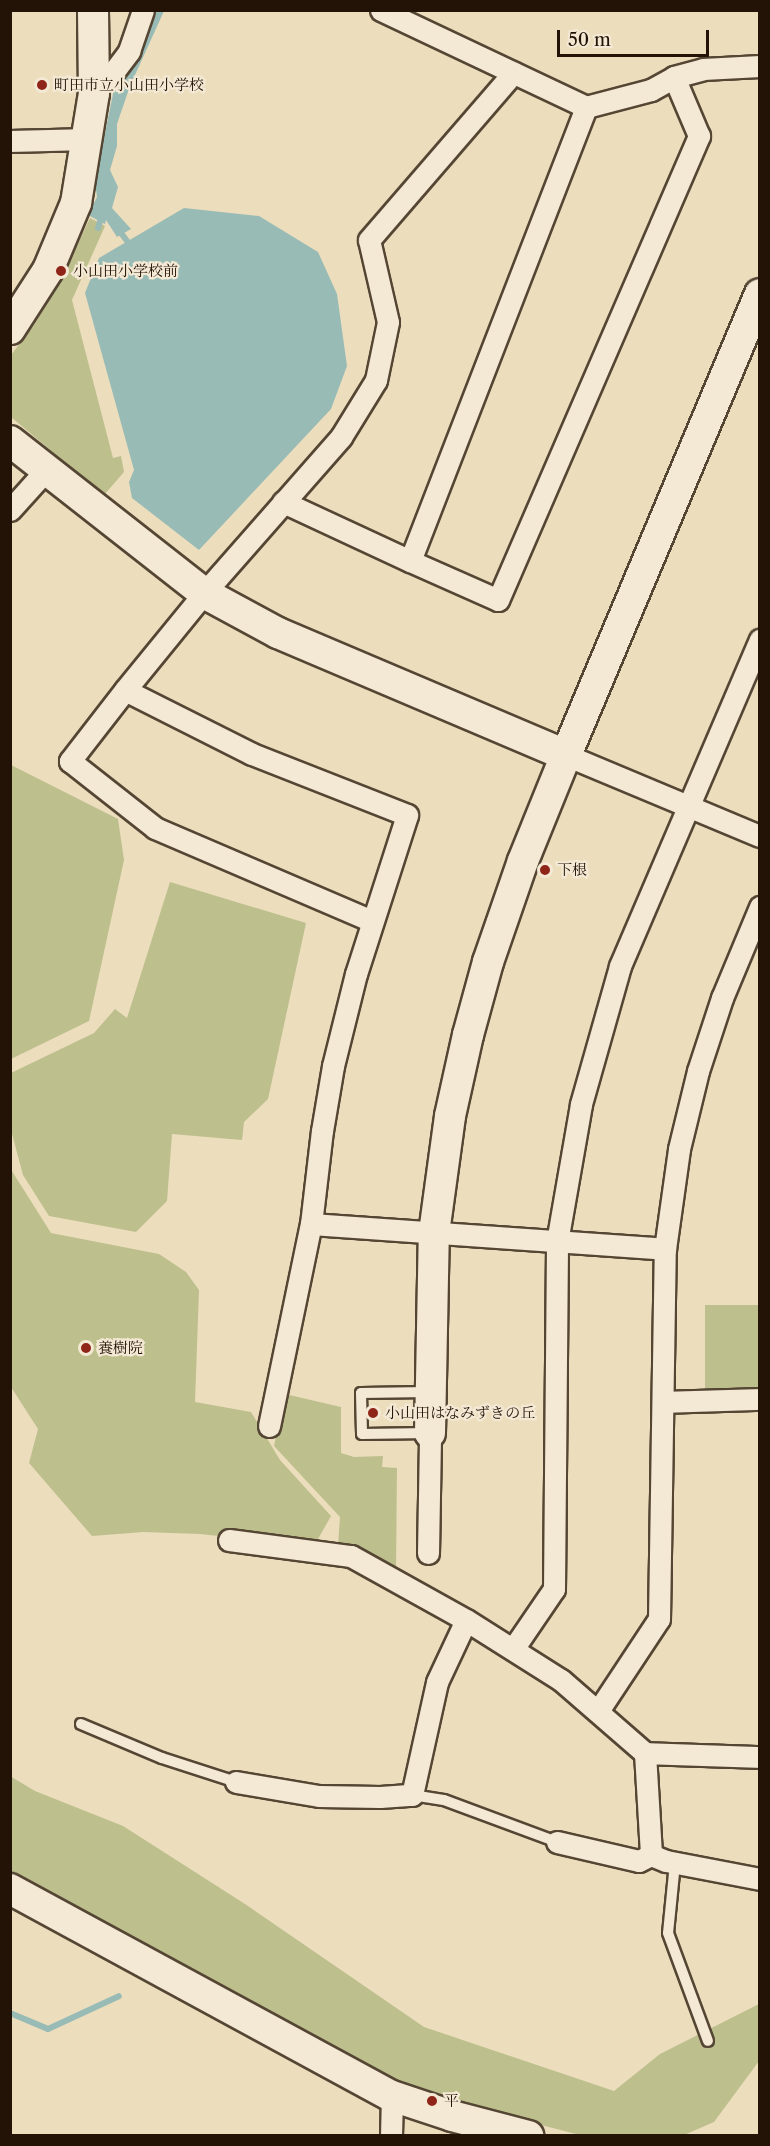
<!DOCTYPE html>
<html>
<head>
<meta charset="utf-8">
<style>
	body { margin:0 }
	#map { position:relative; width:770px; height:2146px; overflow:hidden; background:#ecddbd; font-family:"Libre Caslon Text","Noto Serif JP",serif }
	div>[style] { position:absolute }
	.green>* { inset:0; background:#bdbf8d; transform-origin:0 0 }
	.water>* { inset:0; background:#99bbb6 }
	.stream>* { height:6px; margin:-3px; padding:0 3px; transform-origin:3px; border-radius:3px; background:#99bbb6 }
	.roads { filter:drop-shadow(2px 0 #554634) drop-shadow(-2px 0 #554634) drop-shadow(0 2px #554634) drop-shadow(0 -2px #554634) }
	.lane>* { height:10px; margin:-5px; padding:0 5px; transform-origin:5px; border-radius:5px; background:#f3e9d4 }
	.street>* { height:21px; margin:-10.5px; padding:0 10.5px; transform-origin:10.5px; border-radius:10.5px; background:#f3e9d4 }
	.secondary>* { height:30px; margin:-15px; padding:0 15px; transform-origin:15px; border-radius:15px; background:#f3e9d4 }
	.dots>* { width:16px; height:16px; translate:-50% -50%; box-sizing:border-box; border:3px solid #f3e9d4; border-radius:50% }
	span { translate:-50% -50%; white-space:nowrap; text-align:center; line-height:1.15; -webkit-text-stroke:4.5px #f3e9d4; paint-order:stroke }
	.poi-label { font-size:15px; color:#231306 }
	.left { translate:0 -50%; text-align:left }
	.frame { position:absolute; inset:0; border:12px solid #231306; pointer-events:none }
	.scale { position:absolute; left:557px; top:30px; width:152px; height:27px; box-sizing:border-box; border:3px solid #231306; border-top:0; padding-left:8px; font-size:18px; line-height:21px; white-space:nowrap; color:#231306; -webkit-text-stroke:4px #f3e9d4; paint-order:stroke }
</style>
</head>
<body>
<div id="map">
	<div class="green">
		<div style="clip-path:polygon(90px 218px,105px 226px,72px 300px,113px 458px,121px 456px,124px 472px,104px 495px,11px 417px,11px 355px,34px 325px,56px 289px)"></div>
		<div style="clip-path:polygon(11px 765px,118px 819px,124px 860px,89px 1021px,11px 1059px)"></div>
		<div style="clip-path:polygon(170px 882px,306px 923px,268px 1099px,244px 1122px,242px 1140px,172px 1134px,167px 1201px,136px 1232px,49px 1216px,23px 1175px,11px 1130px,11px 1073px,94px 1033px,115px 1009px,127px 1018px)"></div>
		<div style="clip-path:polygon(10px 1168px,51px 1233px,159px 1254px,186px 1272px,199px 1290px,195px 1402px,251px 1412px,280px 1460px,331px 1516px,314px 1546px,200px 1534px,143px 1532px,92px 1536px,29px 1463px,38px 1429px,11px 1387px)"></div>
		<div style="left:705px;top:1305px;width:54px;height:87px"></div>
		<div style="clip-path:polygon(285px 1394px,341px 1407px,341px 1453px,354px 1457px,383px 1456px,382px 1467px,397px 1468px,396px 1571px,359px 1546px,338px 1546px,340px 1517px,274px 1446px)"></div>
		<div style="clip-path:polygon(10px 1776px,35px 1791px,123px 1826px,245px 1904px,424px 2027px,614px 2091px,660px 2054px,759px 2004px,759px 2061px,714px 2122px,684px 2135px,580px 2135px,439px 2099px,358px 2064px,11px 1872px)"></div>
	</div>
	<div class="water">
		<div style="clip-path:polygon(155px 11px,164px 11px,130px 86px,117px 124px,117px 146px,110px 170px,118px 187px,112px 208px,131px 229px,117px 237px,106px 220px,105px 224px,88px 215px,97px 197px,95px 182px,114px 89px,141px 48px)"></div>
		<div style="clip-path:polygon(184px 208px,259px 216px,318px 252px,337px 294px,347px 366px,331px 409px,199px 550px,132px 498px,129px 482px,134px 470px,85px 293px,99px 258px)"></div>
	</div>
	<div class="stream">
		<div style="left:98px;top:228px;width:14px;rotate:-73deg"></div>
		<div style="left:118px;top:229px;width:15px;rotate:53deg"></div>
		<div style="left:10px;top:2013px;width:41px;rotate:22.8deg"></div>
		<div style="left:48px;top:2029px;width:78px;rotate:-24.9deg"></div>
	</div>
	<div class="roads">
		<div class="lane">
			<div style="left:429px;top:1392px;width:68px;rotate:179.2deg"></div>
			<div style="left:361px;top:1393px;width:41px;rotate:88.6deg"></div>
			<div style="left:362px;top:1434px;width:67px;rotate:-0.9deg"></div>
			<div style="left:81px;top:1724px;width:88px;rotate:22.8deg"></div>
			<div style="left:162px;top:1758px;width:78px;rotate:18deg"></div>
			<div style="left:412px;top:1795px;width:32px;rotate:9deg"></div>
			<div style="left:444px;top:1800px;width:121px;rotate:20.4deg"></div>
			<div style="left:675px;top:1863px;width:70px;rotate:95.7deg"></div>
			<div style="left:668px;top:1933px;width:115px;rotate:69.7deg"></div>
		</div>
		<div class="street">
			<div style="left:381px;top:10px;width:227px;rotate:25.3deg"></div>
			<div style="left:586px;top:107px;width:67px;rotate:-14.7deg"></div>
			<div style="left:651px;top:90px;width:26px;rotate:-29deg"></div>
			<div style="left:674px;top:77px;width:30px;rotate:-15deg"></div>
			<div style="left:703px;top:69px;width:57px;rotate:-3deg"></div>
			<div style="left:94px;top:82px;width:16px;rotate:-15deg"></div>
			<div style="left:109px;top:78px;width:34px;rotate:-53deg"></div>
			<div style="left:129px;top:51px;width:43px;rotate:-71.1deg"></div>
			<div style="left:10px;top:141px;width:78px;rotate:-1.5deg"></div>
			<div style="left:283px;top:502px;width:140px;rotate:24.9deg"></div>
			<div style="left:410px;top:561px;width:487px;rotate:-68.8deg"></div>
			<div style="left:10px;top:510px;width:54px;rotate:-48deg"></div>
			<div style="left:410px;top:561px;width:96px;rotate:23.9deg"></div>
			<div style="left:498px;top:600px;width:506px;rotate:-66.58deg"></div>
			<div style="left:699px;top:136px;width:64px;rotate:-113deg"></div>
			<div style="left:125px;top:690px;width:90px;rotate:127.8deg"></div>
			<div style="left:70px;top:761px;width:108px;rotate:38.2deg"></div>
			<div style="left:155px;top:828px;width:236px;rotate:23.2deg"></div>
			<div style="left:566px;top:755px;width:210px;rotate:22.7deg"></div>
			<div style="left:311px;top:1224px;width:355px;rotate:4deg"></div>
			<div style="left:663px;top:1402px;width:97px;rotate:-1.8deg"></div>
			<div style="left:269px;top:1426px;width:206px;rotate:-78.3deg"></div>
			<div style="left:311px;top:1224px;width:94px;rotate:-83.3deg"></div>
			<div style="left:322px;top:1131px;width:66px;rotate:-80.4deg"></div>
			<div style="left:333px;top:1066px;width:95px;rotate:-76deg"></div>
			<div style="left:356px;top:974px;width:167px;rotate:-72.2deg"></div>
			<div style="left:407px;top:815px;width:167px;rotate:-158.5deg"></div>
			<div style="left:252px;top:754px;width:142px;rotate:-153.3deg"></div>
			<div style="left:125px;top:690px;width:125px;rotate:-50.8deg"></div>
			<div style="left:204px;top:593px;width:208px;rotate:-48.7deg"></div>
			<div style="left:341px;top:437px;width:67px;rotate:-58.4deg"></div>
			<div style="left:376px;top:380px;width:59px;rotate:-78.3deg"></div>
			<div style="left:388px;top:322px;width:84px;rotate:-103deg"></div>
			<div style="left:369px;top:240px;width:221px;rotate:-49.2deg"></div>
			<div style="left:229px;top:1540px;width:123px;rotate:7.5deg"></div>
			<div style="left:351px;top:1556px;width:132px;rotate:29.1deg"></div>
			<div style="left:466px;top:1620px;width:112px;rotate:32.3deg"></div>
			<div style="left:561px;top:1680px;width:111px;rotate:41deg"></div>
			<div style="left:645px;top:1753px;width:102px;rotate:86.6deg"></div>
			<div style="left:428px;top:1553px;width:120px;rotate:-89deg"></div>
			<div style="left:513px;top:1649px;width:73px;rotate:-55.7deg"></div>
			<div style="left:554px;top:1589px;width:347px;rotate:-89.5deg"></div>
			<div style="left:557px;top:1242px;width:140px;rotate:-80.1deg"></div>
			<div style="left:581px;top:1104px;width:143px;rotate:-74.2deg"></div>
			<div style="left:620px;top:966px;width:355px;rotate:-66.8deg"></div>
			<div style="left:598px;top:1711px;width:110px;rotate:-56.5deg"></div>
			<div style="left:659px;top:1619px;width:370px;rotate:-89.1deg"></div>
			<div style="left:665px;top:1249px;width:101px;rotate:-82deg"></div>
			<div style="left:679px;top:1149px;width:80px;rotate:-76.3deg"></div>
			<div style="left:698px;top:1071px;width:77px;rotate:-71.8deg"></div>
			<div style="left:722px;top:998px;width:99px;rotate:-67.3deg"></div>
			<div style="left:645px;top:1753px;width:115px;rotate:2deg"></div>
			<div style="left:236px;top:1782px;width:84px;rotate:9.6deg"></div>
			<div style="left:319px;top:1796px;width:61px;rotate:0.9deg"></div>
			<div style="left:380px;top:1797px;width:32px;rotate:-4deg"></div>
			<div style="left:412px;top:1795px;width:116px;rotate:-77.5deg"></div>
			<div style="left:437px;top:1682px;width:68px;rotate:-64.9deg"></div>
			<div style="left:557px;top:1842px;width:84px;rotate:13deg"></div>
			<div style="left:639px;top:1861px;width:13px;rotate:-27deg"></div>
			<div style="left:651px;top:1855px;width:16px;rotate:22deg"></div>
			<div style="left:666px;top:1861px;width:96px;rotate:10.8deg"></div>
			<div style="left:391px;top:2136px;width:40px;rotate:-88.6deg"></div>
		</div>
		<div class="secondary">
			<div style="left:10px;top:329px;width:70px;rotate:-57.2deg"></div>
			<div style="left:48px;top:270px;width:73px;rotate:-67.3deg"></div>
			<div style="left:76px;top:203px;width:111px;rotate:-80.7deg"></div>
			<div style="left:94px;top:93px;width:83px;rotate:-90.7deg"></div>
			<div style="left:10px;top:441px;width:246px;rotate:38.1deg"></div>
			<div style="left:204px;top:593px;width:84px;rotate:28.4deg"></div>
			<div style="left:278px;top:633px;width:313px;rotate:23deg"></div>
			<div style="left:430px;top:1433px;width:200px;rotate:-88.9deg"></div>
			<div style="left:434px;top:1233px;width:118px;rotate:-82.2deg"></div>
			<div style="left:450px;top:1116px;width:83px;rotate:-77.5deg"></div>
			<div style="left:468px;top:1035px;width:76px;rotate:-74.7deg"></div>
			<div style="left:488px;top:962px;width:107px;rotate:-70.9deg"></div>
			<div style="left:523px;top:861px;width:114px;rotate:-67.9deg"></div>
			<div style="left:566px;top:755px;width:500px;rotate:-67.18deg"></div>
			<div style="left:10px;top:1889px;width:434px;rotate:28.5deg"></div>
			<div style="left:392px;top:2096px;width:63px;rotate:18.4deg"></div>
			<div style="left:452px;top:2116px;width:79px;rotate:14.7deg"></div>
		</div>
	</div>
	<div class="dots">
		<div style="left:42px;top:85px;background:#8f2418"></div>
		<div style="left:61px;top:271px;background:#8f2418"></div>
		<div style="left:545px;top:870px;background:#8f2418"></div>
		<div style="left:86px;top:1348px;background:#8f2418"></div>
		<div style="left:373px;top:1413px;background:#8f2418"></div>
		<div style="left:432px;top:2101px;background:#8f2418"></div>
	</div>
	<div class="poi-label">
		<span class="left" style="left:54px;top:85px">町田市立小山田小学校</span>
		<span class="left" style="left:73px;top:271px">小山田小学校前</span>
		<span class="left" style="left:557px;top:870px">下根</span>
		<span class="left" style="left:98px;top:1348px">養樹院</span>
		<span class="left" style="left:385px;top:1413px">小山田はなみずきの丘</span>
		<span class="left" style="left:444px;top:2101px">平</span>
	</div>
	<div class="frame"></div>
	<div class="scale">50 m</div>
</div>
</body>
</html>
